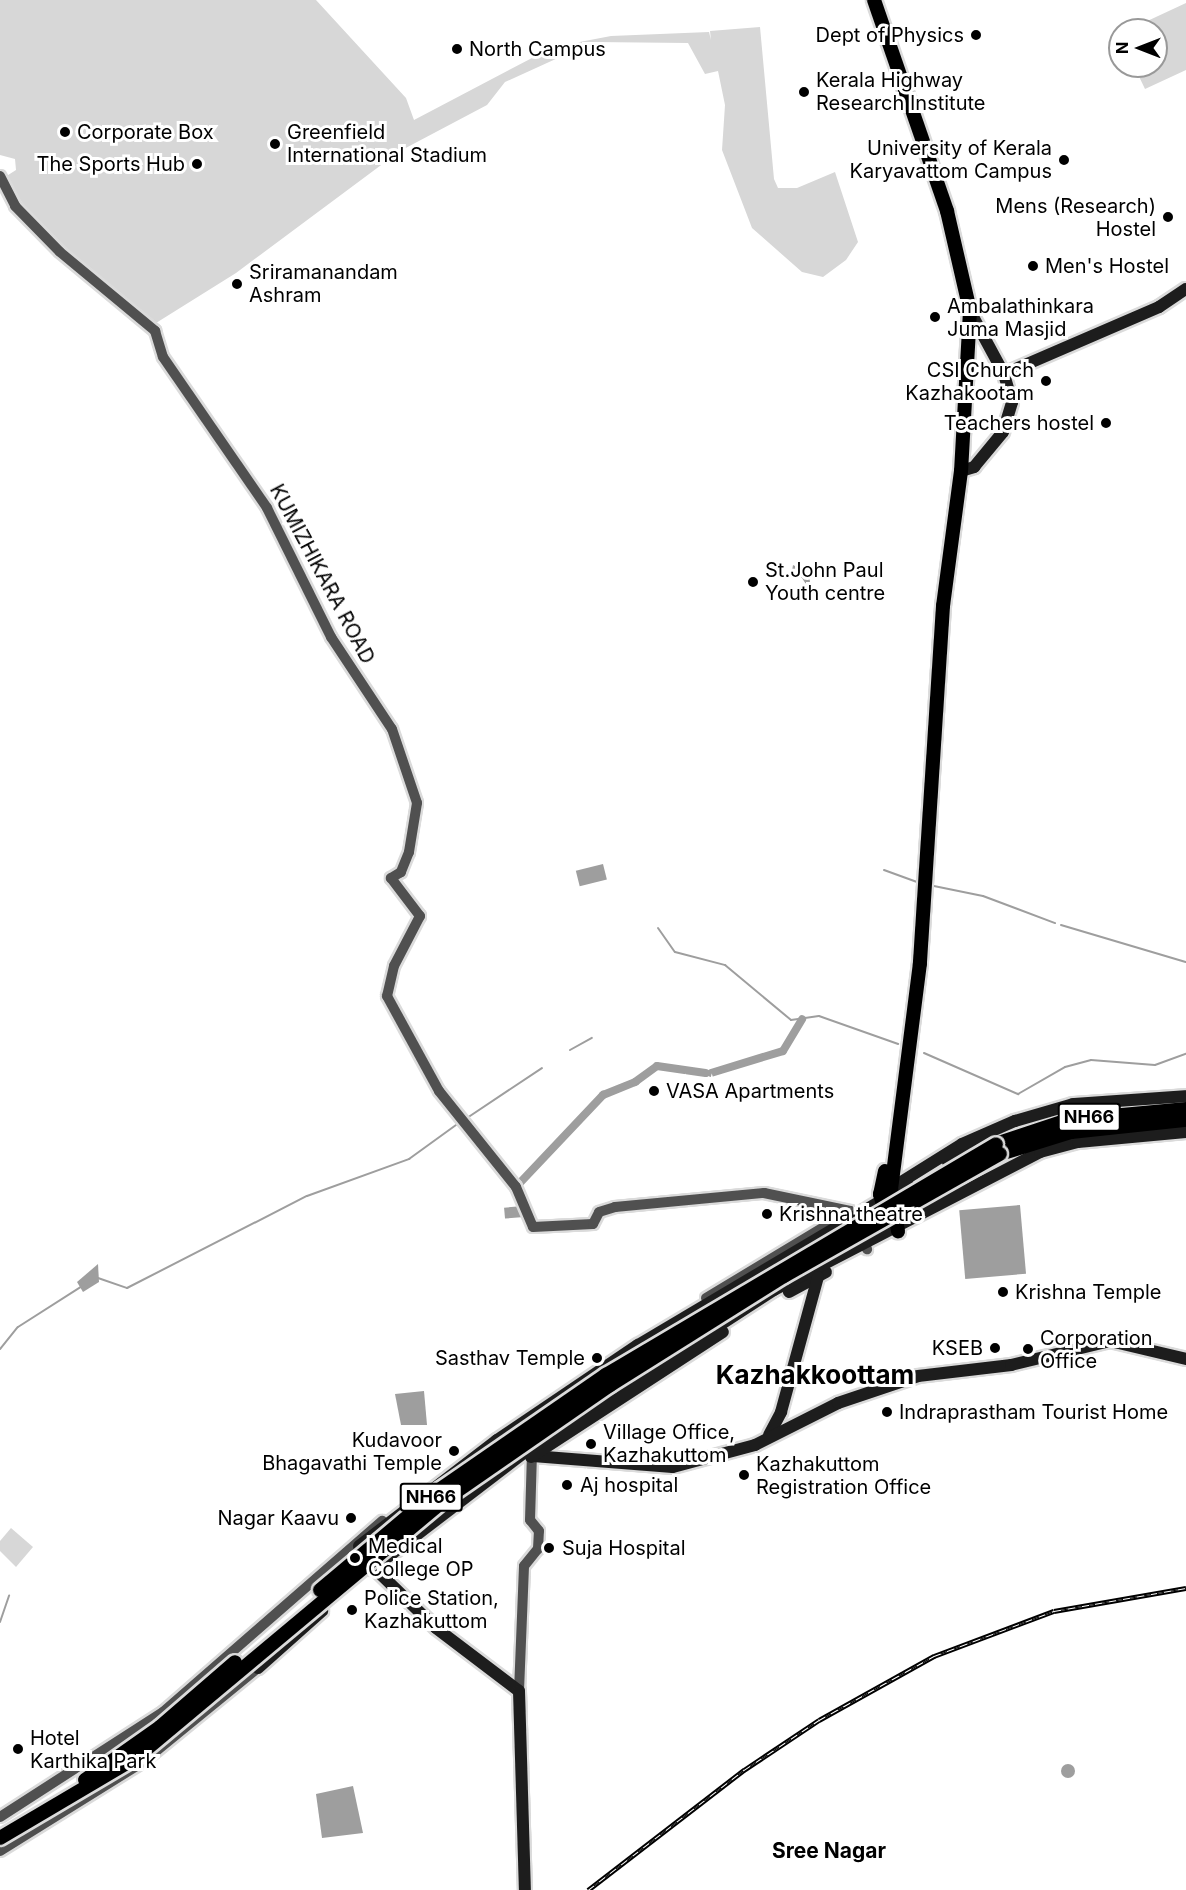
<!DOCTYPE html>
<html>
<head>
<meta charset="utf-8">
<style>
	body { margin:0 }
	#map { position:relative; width:1186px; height:1890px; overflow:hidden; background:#fff; font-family:Inter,sans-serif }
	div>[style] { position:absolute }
	.green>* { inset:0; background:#d7d7d7 }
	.water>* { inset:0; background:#9e9e9e; transform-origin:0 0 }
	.round { border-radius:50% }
	.stream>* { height:2px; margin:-1px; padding:0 1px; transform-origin:1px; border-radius:1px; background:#9e9e9e }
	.canal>* { height:8px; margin:-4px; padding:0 4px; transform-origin:4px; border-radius:4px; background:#9e9e9e }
	.roads { filter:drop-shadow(2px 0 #dbdbdb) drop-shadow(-2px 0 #dbdbdb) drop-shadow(0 2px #dbdbdb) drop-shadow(0 -2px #dbdbdb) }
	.tertiary>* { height:10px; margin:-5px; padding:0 5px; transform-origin:5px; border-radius:5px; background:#505050 }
	.secondary>* { height:12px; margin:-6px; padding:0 6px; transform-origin:6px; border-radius:6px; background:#1d1d1d }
	.primary>* { height:14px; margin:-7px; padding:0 7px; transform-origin:7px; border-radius:7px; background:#000 }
	.trunk>* { height:14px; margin:-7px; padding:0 7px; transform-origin:7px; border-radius:7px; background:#000 }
	.rail>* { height:4.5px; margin-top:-2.25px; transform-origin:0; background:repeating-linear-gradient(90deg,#fff 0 7px,#000 0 14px); box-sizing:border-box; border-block:2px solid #000 }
	.bridges { filter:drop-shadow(2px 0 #dbdbdb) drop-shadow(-2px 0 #dbdbdb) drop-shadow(0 2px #dbdbdb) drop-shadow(0 -2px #dbdbdb) }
	.trunk-bridge>* { height:14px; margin:-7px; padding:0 7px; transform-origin:7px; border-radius:7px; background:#000 }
	.dots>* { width:16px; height:16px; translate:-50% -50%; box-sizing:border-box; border:3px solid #fff; border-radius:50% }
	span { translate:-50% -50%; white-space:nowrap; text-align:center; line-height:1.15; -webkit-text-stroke:6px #fff; paint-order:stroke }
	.shield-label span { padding:2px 4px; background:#fff; border:2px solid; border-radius:4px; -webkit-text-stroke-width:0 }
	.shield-label { font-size:18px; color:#000; font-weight:700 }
	.poi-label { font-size:20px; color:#000 }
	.right { translate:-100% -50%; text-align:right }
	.left { translate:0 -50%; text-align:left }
	.street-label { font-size:20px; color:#000 }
	.neighbourhood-label { font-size:21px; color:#000; font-weight:700 }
	.district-label { font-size:26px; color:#000; font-weight:700 }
	.north { position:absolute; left:1108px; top:18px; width:60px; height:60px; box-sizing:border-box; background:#fff; border:2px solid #999; border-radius:50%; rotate:270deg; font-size:16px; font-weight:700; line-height:24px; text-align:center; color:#000 }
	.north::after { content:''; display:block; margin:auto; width:21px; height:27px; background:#000; clip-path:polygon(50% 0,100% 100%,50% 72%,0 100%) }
</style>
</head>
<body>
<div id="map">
	<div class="green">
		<div style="clip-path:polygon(0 0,316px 0,406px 98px,414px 120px,532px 58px,569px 44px,611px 36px,709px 32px,711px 40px,710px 31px,760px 27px,774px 179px,778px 188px,797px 188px,835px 172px,858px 242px,846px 260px,823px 277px,802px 272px,752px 228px,722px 150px,725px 105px,718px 71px,705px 74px,688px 43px,593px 42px,505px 82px,487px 105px,400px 151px,236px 273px,156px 323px,114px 294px,27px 210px,5px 177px,16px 170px,15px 159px,0 155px)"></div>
		<div style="clip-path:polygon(1186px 3px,1186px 70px,1145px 89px,1134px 66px,1156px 66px,1156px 30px,1128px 30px)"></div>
		<div style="clip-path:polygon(11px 1528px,33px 1547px,16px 1567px,0 1551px,0 1541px)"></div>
	</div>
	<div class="water">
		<div style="clip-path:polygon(793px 565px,809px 573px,811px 592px,802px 578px,791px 577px)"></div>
		<div style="left:603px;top:864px;width:16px;height:28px;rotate:76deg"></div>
		<div style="left:1020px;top:1205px;width:69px;height:61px;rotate:85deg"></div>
		<div style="left:523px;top:1206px;width:11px;height:19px;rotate:85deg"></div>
		<div style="clip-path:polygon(98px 1264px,99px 1282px,83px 1292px,77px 1282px)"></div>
		<div style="clip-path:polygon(424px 1391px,427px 1425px,401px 1425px,395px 1394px)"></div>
		<div class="round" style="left:1061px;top:1764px;width:14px;height:14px"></div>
		<div style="clip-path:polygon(353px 1786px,363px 1833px,322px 1838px,316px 1794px)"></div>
	</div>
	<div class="stream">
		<div style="left:884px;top:870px;width:38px;rotate:20deg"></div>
		<div style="left:929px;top:885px;width:55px;rotate:11.5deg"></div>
		<div style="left:983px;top:896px;width:77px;rotate:20.6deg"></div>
		<div style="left:1061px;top:925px;width:130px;rotate:16.5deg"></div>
		<div style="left:658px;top:928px;width:29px;rotate:55deg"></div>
		<div style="left:675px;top:952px;width:52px;rotate:14.6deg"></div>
		<div style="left:725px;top:965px;width:86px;rotate:39.8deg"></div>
		<div style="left:791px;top:1020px;width:28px;rotate:-8deg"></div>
		<div style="left:819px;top:1016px;width:84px;rotate:19.5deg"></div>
		<div style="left:570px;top:1050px;width:25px;rotate:-29deg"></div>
		<div style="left:924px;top:1053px;width:103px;rotate:23.6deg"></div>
		<div style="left:1018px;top:1094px;width:54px;rotate:-29.9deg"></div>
		<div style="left:1065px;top:1067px;width:27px;rotate:-15deg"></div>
		<div style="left:1091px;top:1060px;width:64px;rotate:4.5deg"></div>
		<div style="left:1155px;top:1065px;width:33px;rotate:-20deg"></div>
		<div style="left:467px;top:1118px;width:90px;rotate:-33.7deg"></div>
		<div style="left:98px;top:1278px;width:31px;rotate:19deg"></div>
		<div style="left:127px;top:1288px;width:202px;rotate:-27.1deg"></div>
		<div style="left:307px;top:1196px;width:109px;rotate:-19.9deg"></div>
		<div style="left:409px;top:1159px;width:58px;rotate:-35.9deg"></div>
		<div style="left:0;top:1349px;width:28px;rotate:-51deg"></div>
		<div style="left:18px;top:1327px;width:76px;rotate:-32.6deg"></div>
		<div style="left:0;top:1622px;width:28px;rotate:-71deg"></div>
	</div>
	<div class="canal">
		<div style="left:711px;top:1073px;width:75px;rotate:-17deg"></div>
		<div style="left:783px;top:1051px;width:37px;rotate:-59deg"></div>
		<div style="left:516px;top:1187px;width:127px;rotate:-46.6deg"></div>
		<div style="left:603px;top:1095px;width:35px;rotate:-22deg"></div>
		<div style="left:635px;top:1082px;width:27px;rotate:-36deg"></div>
		<div style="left:657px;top:1066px;width:49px;rotate:8.3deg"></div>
	</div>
	<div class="roads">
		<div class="tertiary">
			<div style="left:0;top:176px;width:34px;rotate:63deg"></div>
			<div style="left:15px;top:206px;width:64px;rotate:45.6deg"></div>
			<div style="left:60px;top:252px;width:124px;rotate:39.7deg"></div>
			<div style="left:155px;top:331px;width:27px;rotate:73deg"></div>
			<div style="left:163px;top:357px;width:183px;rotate:55.4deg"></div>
			<div style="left:267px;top:508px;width:144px;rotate:63.6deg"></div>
			<div style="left:331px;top:637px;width:110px;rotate:56.5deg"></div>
			<div style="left:392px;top:729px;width:78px;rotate:71.3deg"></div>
			<div style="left:417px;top:803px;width:50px;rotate:99.3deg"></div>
			<div style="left:409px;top:852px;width:22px;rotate:112deg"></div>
			<div style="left:401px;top:872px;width:12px;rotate:149deg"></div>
			<div style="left:391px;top:878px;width:48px;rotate:52.7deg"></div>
			<div style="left:420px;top:916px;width:56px;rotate:117.5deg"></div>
			<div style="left:394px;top:966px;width:31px;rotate:103deg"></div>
			<div style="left:387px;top:996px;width:108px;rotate:61.3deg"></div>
			<div style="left:439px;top:1091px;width:123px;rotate:51.3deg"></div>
			<div style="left:516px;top:1187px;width:43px;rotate:67deg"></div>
			<div style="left:533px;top:1227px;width:60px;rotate:-2.9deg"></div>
			<div style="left:593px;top:1224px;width:13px;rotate:-63deg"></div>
			<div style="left:599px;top:1212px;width:17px;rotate:-17deg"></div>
			<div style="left:615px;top:1207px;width:150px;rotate:-5.4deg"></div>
			<div style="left:764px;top:1193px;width:88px;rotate:11.8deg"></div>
			<div style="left:850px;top:1211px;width:42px;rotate:65.9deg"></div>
			<div style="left:706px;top:1298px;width:168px;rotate:-31.1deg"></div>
			<div style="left:519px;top:1691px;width:125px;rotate:-87.7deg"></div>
			<div style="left:524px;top:1566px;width:22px;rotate:-51deg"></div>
			<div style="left:538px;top:1549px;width:18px;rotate:-87deg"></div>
			<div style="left:539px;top:1531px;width:14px;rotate:-129deg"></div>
			<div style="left:530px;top:1520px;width:69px;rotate:-88.3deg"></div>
			<div style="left:0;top:1817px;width:194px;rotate:-32.8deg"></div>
			<div style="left:163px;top:1712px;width:291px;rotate:-41.1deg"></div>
			<div style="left:0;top:1851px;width:168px;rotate:-31.9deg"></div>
			<div style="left:143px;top:1762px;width:149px;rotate:-39.3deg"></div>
		</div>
		<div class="secondary">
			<div style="left:1004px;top:374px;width:169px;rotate:-23.4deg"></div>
			<div style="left:1159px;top:307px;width:32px;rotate:-34deg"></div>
			<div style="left:961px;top:471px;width:14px;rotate:-17deg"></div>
			<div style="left:974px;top:467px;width:45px;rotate:-50.4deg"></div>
			<div style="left:1003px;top:432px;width:31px;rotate:-73deg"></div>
			<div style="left:1012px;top:402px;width:29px;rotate:-106deg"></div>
			<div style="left:1004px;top:374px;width:72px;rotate:-118.4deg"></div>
			<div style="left:948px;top:1162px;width:42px;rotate:-28.4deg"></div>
			<div style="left:898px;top:1184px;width:75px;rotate:-32deg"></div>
			<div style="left:962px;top:1144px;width:58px;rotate:-23.5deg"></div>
			<div style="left:1015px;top:1121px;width:60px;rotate:-16.3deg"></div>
			<div style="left:1073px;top:1104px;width:113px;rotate:-4deg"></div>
			<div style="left:789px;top:1292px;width:42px;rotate:-28.4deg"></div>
			<div style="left:552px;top:1434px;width:265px;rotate:-33deg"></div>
			<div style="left:774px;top:1290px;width:300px;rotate:-27.4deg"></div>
			<div style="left:1040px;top:1152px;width:39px;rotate:-15deg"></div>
			<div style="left:1078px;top:1142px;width:108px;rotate:-5.3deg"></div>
			<div style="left:769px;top:1435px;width:26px;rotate:-62deg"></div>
			<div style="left:781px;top:1412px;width:140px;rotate:-74.7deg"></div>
			<div style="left:533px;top:1456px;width:140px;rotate:4.5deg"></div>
			<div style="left:673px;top:1467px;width:85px;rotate:-15deg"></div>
			<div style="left:755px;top:1445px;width:93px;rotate:-26.8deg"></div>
			<div style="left:838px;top:1403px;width:84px;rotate:-18.6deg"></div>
			<div style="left:918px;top:1376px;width:94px;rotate:-6.7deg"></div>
			<div style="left:1011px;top:1365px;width:102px;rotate:-13.6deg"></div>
			<div style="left:1110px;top:1341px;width:78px;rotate:13.3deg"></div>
			<div style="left:531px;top:1457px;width:229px;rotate:-33.1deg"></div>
			<div style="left:359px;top:1546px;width:174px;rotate:-37.5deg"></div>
			<div style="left:497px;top:1440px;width:170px;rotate:-34deg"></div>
			<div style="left:638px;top:1345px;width:314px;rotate:-30.7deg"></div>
			<div style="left:369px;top:1563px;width:93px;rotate:44.1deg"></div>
			<div style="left:436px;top:1628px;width:104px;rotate:37.2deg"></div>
			<div style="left:519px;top:1691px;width:199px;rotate:88.3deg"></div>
			<div style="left:372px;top:1569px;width:208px;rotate:-37.4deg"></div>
			<div style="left:258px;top:1668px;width:86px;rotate:-41.7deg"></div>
		</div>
		<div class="primary">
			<div style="left:874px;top:0;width:223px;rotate:70.9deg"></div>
			<div style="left:947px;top:211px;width:103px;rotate:77deg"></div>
			<div style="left:970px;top:311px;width:160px;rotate:93.2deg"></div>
			<div style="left:961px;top:471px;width:136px;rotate:97.6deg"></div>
			<div style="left:943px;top:606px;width:358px;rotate:93.7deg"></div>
			<div style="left:920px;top:963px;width:227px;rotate:97.3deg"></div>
			<div style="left:891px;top:1188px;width:44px;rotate:80.8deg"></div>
			<div style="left:885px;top:1171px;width:24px;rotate:102deg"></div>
			<div style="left:880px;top:1194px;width:26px;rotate:74deg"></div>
		</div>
		<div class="trunk">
			<div style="left:996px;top:1144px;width:76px;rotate:-18.4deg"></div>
			<div style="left:1068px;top:1120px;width:119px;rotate:-5.3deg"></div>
			<div style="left:1000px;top:1154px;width:74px;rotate:-17.2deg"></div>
			<div style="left:1071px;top:1132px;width:116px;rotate:-6deg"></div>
		</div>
	</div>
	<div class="rail">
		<div style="left:588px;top:1890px;width:197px;rotate:-37.6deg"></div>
		<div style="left:744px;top:1770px;width:90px;rotate:-33.7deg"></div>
		<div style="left:819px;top:1720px;width:132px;rotate:-29.1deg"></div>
		<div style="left:934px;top:1656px;width:128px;rotate:-20.6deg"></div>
		<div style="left:1054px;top:1611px;width:134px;rotate:-9.9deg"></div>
	</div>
	<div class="bridges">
		<div class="trunk-bridge">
			<div style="left:320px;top:1590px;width:155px;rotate:-40deg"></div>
			<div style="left:439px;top:1490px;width:203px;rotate:-34.6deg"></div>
			<div style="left:606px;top:1375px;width:453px;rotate:-30.6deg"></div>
			<div style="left:85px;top:1780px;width:92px;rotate:-35.2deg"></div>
			<div style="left:160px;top:1727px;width:99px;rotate:-40.9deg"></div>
			<div style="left:0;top:1838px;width:159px;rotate:-30.6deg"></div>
			<div style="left:137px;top:1757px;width:400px;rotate:-39.9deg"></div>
			<div style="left:444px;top:1500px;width:202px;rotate:-34.7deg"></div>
			<div style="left:610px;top:1385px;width:205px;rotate:-32.1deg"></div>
			<div style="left:784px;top:1276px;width:248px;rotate:-29.5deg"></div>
		</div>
	</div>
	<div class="dots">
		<div style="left:976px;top:35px;background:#000"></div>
		<div style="left:457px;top:49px;background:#000"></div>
		<div style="left:804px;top:92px;background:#000"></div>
		<div style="left:65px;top:132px;background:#000"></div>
		<div style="left:275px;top:144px;background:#000"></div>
		<div style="left:1064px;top:160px;background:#000"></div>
		<div style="left:197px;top:164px;background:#000"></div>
		<div style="left:1168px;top:217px;background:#000"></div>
		<div style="left:1033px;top:266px;background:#000"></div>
		<div style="left:237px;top:284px;background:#000"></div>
		<div style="left:935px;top:317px;background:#000"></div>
		<div style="left:1046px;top:381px;background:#000"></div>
		<div style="left:1106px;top:423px;background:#000"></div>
		<div style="left:753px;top:582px;background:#000"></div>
		<div style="left:654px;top:1091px;background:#000"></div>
		<div style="left:767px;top:1214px;background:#000"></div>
		<div style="left:1003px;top:1292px;background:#000"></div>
		<div style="left:995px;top:1348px;background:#000"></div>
		<div style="left:1028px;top:1349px;background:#000"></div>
		<div style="left:597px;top:1358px;background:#000"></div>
		<div style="left:887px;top:1412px;background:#000"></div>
		<div style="left:591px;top:1444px;background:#000"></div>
		<div style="left:454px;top:1451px;background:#000"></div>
		<div style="left:744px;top:1475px;background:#000"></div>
		<div style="left:567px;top:1485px;background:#000"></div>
		<div style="left:351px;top:1518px;background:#000"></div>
		<div style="left:549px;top:1548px;background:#000"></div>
		<div style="left:355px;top:1558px;background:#000"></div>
		<div style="left:352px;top:1610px;background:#000"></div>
		<div style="left:18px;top:1749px;background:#000"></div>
	</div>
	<div class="shield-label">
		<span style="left:1089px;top:1117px">NH66</span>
		<span style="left:431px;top:1497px">NH66</span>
	</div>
	<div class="poi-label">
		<span class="right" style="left:964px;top:35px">Dept of Physics</span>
		<span class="left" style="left:469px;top:49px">North Campus</span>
		<span class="left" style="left:816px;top:92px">Kerala Highway<br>Research Institute</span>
		<span class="left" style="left:77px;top:132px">Corporate Box</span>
		<span class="left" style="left:287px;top:144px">Greenfield<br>International Stadium</span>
		<span class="right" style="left:1052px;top:160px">University of Kerala<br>Karyavattom Campus</span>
		<span class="right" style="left:185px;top:164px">The Sports Hub</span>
		<span class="right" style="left:1156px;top:218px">Mens (Research)<br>Hostel</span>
		<span class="left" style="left:1045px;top:266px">Men's Hostel</span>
		<span class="left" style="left:249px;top:284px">Sriramanandam<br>Ashram</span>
		<span class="left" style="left:947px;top:318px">Ambalathinkara<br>Juma Masjid</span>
		<span class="right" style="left:1034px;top:382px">CSI Church<br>Kazhakootam</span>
		<span class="right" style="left:1094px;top:423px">Teachers hostel</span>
		<span class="left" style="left:765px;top:582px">St.John Paul<br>Youth centre</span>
		<span class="left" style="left:666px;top:1091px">VASA Apartments</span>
		<span class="left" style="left:779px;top:1214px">Krishna theatre</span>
		<span class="left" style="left:1015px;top:1292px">Krishna Temple</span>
		<span class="left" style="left:1040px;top:1350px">Corporation<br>Office</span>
		<span class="right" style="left:983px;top:1348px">KSEB</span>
		<span class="right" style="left:585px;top:1358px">Sasthav Temple</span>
		<span class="left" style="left:899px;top:1412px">Indraprastham Tourist Home</span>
		<span class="left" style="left:603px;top:1444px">Village Office,<br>Kazhakuttom</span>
		<span class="right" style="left:442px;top:1452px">Kudavoor<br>Bhagavathi Temple</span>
		<span class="left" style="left:756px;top:1476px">Kazhakuttom<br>Registration Office</span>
		<span class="left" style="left:580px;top:1485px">Aj hospital</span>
		<span class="right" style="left:339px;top:1518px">Nagar Kaavu</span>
		<span class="left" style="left:368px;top:1558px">Medical<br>College OP</span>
		<span class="left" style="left:562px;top:1548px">Suja Hospital</span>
		<span class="left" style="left:364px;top:1610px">Police Station,<br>Kazhakuttom</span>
		<span class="left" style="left:30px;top:1750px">Hotel<br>Karthika Park</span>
	</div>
	<div class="street-label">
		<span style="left:322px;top:574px;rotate:62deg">KUMIZHIKARA ROAD</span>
	</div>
	<div class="neighbourhood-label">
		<span style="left:829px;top:1851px">Sree Nagar</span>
	</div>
	<div class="district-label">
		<span style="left:815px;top:1375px">Kazhakkoottam</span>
	</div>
	<div class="north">N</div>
</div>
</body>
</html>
